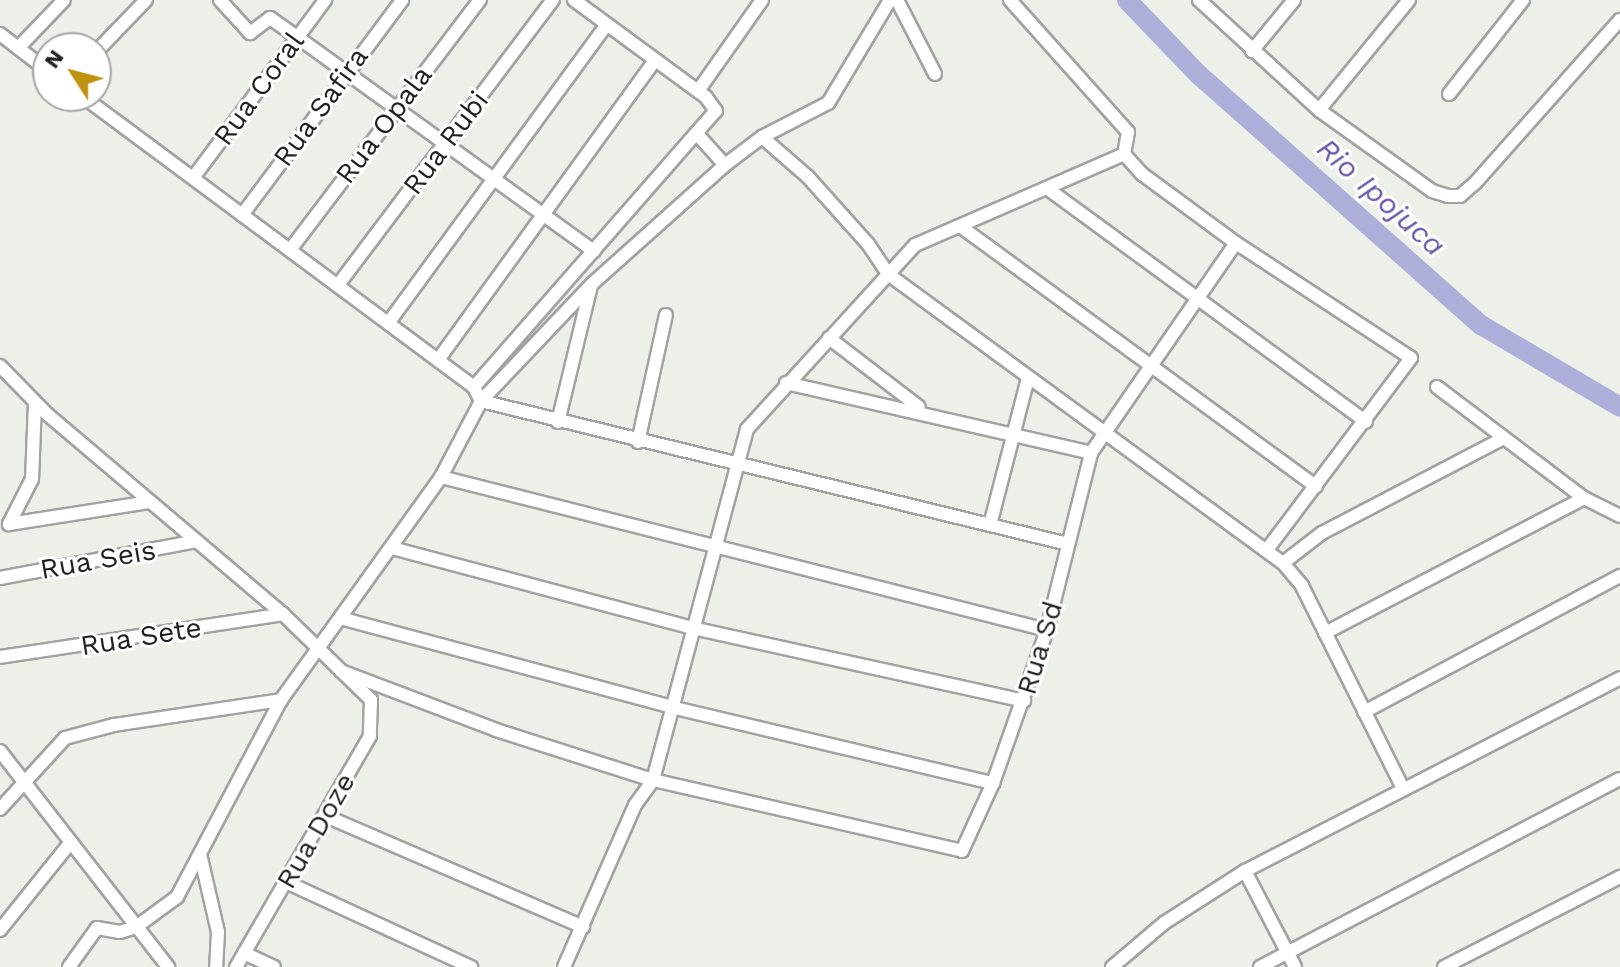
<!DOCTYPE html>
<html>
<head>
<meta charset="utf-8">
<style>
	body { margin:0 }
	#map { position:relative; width:1620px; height:967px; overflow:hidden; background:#edf0e8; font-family:"Work Sans",sans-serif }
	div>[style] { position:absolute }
	.river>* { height:20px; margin:-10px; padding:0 10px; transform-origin:10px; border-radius:10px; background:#adafda }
	.roads { filter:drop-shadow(2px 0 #a2a2a2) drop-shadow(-2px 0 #a2a2a2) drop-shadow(0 2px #a2a2a2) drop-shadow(0 -2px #a2a2a2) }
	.minor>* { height:12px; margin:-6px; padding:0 6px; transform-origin:6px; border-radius:6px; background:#fff }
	span { translate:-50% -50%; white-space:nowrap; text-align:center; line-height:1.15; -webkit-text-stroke:6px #fff; paint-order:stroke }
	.street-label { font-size:28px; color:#212121 }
	.water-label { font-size:30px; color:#6854a9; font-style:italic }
	.north { position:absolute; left:32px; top:32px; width:80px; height:80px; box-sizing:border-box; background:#fff; border:2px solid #a6a6a6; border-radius:50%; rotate:306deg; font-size:22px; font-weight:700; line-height:32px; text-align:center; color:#212121 }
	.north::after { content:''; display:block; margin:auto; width:28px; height:36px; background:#c09211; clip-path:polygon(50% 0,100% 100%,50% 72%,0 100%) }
</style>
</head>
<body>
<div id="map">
	<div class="river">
		<div style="left:1127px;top:0;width:103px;rotate:46.2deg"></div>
		<div style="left:1198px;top:74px;width:378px;rotate:41.6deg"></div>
		<div style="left:1481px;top:325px;width:161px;rotate:30.5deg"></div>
	</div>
	<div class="roads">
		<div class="minor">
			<div style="left:220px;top:0;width:45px;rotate:47.7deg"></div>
			<div style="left:250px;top:33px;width:25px;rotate:-37deg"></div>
			<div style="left:270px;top:18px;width:33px;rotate:35deg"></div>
			<div style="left:297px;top:37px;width:366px;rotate:35.8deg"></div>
			<div style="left:890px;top:0;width:120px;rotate:121deg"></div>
			<div style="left:828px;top:103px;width:74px;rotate:152.7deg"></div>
			<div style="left:762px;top:137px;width:46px;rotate:142.9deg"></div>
			<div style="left:725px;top:165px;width:178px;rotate:138.2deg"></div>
			<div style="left:592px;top:284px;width:161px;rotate:133.5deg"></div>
			<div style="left:481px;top:401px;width:604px;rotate:13.69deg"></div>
			<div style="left:897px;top:0;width:83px;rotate:62.8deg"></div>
			<div style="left:1010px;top:0;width:177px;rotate:48.2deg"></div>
			<div style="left:1128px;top:132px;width:22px;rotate:100deg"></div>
			<div style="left:1199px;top:0;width:163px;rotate:42.5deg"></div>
			<div style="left:1319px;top:110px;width:139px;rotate:35.6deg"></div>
			<div style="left:1432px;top:191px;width:17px;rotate:17deg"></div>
			<div style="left:1448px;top:196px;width:12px"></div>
			<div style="left:1460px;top:196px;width:21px;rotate:-41deg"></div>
			<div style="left:1476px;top:182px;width:217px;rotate:-48.4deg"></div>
			<div style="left:0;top:34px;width:61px;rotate:37.6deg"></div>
			<div style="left:18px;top:48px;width:66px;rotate:-46.2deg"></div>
			<div style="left:1252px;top:51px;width:66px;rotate:-50.5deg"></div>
			<div style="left:96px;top:52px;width:72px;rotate:-46.1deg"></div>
			<div style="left:698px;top:91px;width:111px;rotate:-54.9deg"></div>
			<div style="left:1449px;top:94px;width:120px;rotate:-51.8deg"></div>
			<div style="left:1319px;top:110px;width:142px;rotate:-50.7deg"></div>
			<div style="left:697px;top:134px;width:42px;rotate:47.9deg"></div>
			<div style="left:762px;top:137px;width:61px;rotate:41deg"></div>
			<div style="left:808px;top:177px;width:90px;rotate:48.2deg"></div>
			<div style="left:868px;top:244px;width:36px;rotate:56deg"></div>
			<div style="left:888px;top:274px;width:489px;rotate:36.2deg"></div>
			<div style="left:1283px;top:563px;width:30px;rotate:50deg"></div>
			<div style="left:1302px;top:586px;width:227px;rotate:63.5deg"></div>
			<div style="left:1124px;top:154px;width:27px;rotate:48deg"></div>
			<div style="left:1142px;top:174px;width:117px;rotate:36.3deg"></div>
			<div style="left:1236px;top:243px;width:209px;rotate:33.3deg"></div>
			<div style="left:1411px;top:358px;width:241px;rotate:126.9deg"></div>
			<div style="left:193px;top:178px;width:222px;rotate:-53.4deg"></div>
			<div style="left:1048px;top:189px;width:394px;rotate:36.2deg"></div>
			<div style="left:242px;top:215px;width:268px;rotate:-53.3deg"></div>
			<div style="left:960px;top:226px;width:441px;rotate:36.2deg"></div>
			<div style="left:290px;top:250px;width:314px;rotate:-52.8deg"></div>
			<div style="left:338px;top:285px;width:357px;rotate:-53deg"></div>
			<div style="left:389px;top:322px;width:369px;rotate:-53.8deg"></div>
			<div style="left:829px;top:338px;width:113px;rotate:37.5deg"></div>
			<div style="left:438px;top:360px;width:370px;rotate:-54.1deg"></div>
			<div style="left:0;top:366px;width:67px;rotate:45.6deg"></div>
			<div style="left:47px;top:414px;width:309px;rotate:40.3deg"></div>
			<div style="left:283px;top:614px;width:123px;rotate:44.3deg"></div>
			<div style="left:371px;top:700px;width:36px;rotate:92deg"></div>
			<div style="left:370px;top:736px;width:267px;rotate:120.1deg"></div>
			<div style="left:786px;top:383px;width:313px;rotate:12.9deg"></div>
			<div style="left:474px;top:387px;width:367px;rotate:-48.8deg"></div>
			<div style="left:716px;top:111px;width:17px;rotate:-126deg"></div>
			<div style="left:706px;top:97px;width:164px;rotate:-143.7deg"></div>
			<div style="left:1437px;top:387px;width:184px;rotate:37.1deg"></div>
			<div style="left:1584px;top:498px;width:40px;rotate:26.6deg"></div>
			<div style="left:35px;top:402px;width:77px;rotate:92.2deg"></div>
			<div style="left:32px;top:479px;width:51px;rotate:117.1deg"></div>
			<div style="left:9px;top:524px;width:143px;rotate:-8.9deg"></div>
			<div style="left:558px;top:422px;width:140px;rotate:-76.4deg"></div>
			<div style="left:638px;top:442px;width:130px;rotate:-77.6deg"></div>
			<div style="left:441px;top:477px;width:625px;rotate:14.17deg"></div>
			<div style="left:990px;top:525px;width:152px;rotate:-75.5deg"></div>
			<div style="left:392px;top:548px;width:316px;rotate:14.9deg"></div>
			<div style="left:697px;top:629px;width:335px;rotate:12.4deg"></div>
			<div style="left:1283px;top:563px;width:49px;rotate:-37.6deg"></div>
			<div style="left:1322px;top:533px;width:203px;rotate:-27.6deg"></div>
			<div style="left:0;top:578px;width:200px;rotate:-10.6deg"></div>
			<div style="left:340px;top:618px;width:347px;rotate:15deg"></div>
			<div style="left:675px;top:708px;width:327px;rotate:13.3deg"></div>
			<div style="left:1325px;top:633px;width:292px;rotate:-27.5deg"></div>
			<div style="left:0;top:657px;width:286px;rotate:-8.6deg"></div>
			<div style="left:341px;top:671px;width:166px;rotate:20.8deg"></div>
			<div style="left:496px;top:730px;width:165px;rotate:17.7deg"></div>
			<div style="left:653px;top:780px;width:317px;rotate:12.9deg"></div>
			<div style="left:962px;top:851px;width:75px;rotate:-65.5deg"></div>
			<div style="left:993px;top:783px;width:162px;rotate:-70.6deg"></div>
			<div style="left:1047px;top:630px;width:182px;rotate:-76deg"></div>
			<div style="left:1091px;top:453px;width:255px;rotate:-55.4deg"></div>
			<div style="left:1364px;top:712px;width:290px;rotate:-28deg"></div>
			<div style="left:0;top:751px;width:274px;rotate:52.1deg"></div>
			<div style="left:0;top:809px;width:96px;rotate:-47.5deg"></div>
			<div style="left:65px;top:738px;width:51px;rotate:-14.9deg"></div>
			<div style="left:114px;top:725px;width:169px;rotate:-8.5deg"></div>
			<div style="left:328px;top:817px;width:278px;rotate:23.3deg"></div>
			<div style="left:201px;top:858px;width:76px;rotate:77.1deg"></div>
			<div style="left:218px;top:932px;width:35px;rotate:93deg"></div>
			<div style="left:1245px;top:871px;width:108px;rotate:62.5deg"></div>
			<div style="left:286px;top:882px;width:204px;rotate:24.7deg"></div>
			<div style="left:0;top:930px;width:113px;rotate:-51.1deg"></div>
			<div style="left:244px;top:953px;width:33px;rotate:25deg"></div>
			<div style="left:69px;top:967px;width:48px;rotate:-54.3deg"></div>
			<div style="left:97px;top:928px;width:23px;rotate:10deg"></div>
			<div style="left:120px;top:932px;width:17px;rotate:-17deg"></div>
			<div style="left:136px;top:927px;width:51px;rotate:-36.2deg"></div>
			<div style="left:177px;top:897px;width:223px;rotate:-62.2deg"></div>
			<div style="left:281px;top:700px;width:274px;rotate:-54.3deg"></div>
			<div style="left:441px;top:477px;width:86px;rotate:-62.2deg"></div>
			<div style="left:481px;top:401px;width:16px;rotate:-117deg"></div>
			<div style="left:474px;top:387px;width:488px;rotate:-143.4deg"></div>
			<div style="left:564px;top:967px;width:177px;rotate:-66.3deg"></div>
			<div style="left:635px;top:805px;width:31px;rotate:-54deg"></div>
			<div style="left:653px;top:780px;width:363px;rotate:-75deg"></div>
			<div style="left:747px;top:429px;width:249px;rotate:-47.6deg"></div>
			<div style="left:915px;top:245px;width:228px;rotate:-23.5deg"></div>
			<div style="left:1112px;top:967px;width:68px;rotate:-40.2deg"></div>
			<div style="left:1164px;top:923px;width:96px;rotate:-32.7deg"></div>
			<div style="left:1245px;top:871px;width:422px;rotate:-27.2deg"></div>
			<div style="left:1260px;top:967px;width:406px;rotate:-27.6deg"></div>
			<div style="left:1444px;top:967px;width:198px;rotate:-27.1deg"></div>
		</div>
	</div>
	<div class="street-label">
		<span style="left:259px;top:89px;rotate:-54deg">Rua Coral</span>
		<span style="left:321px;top:107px;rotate:-54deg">Rua Safira</span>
		<span style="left:384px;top:125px;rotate:-53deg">Rua Opala</span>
		<span style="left:446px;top:143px;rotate:-53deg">Rua Rubi</span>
		<span style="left:98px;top:560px;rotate:-10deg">Rua Seis</span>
		<span style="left:141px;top:637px;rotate:-9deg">Rua Sete</span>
		<span style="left:1040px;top:648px;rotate:-73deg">Rua Sd</span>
		<span style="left:316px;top:831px;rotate:-60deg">Rua Doze</span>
	</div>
	<div class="water-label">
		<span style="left:1381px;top:197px;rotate:42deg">Rio Ipojuca</span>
	</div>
	<div class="north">N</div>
</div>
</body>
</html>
